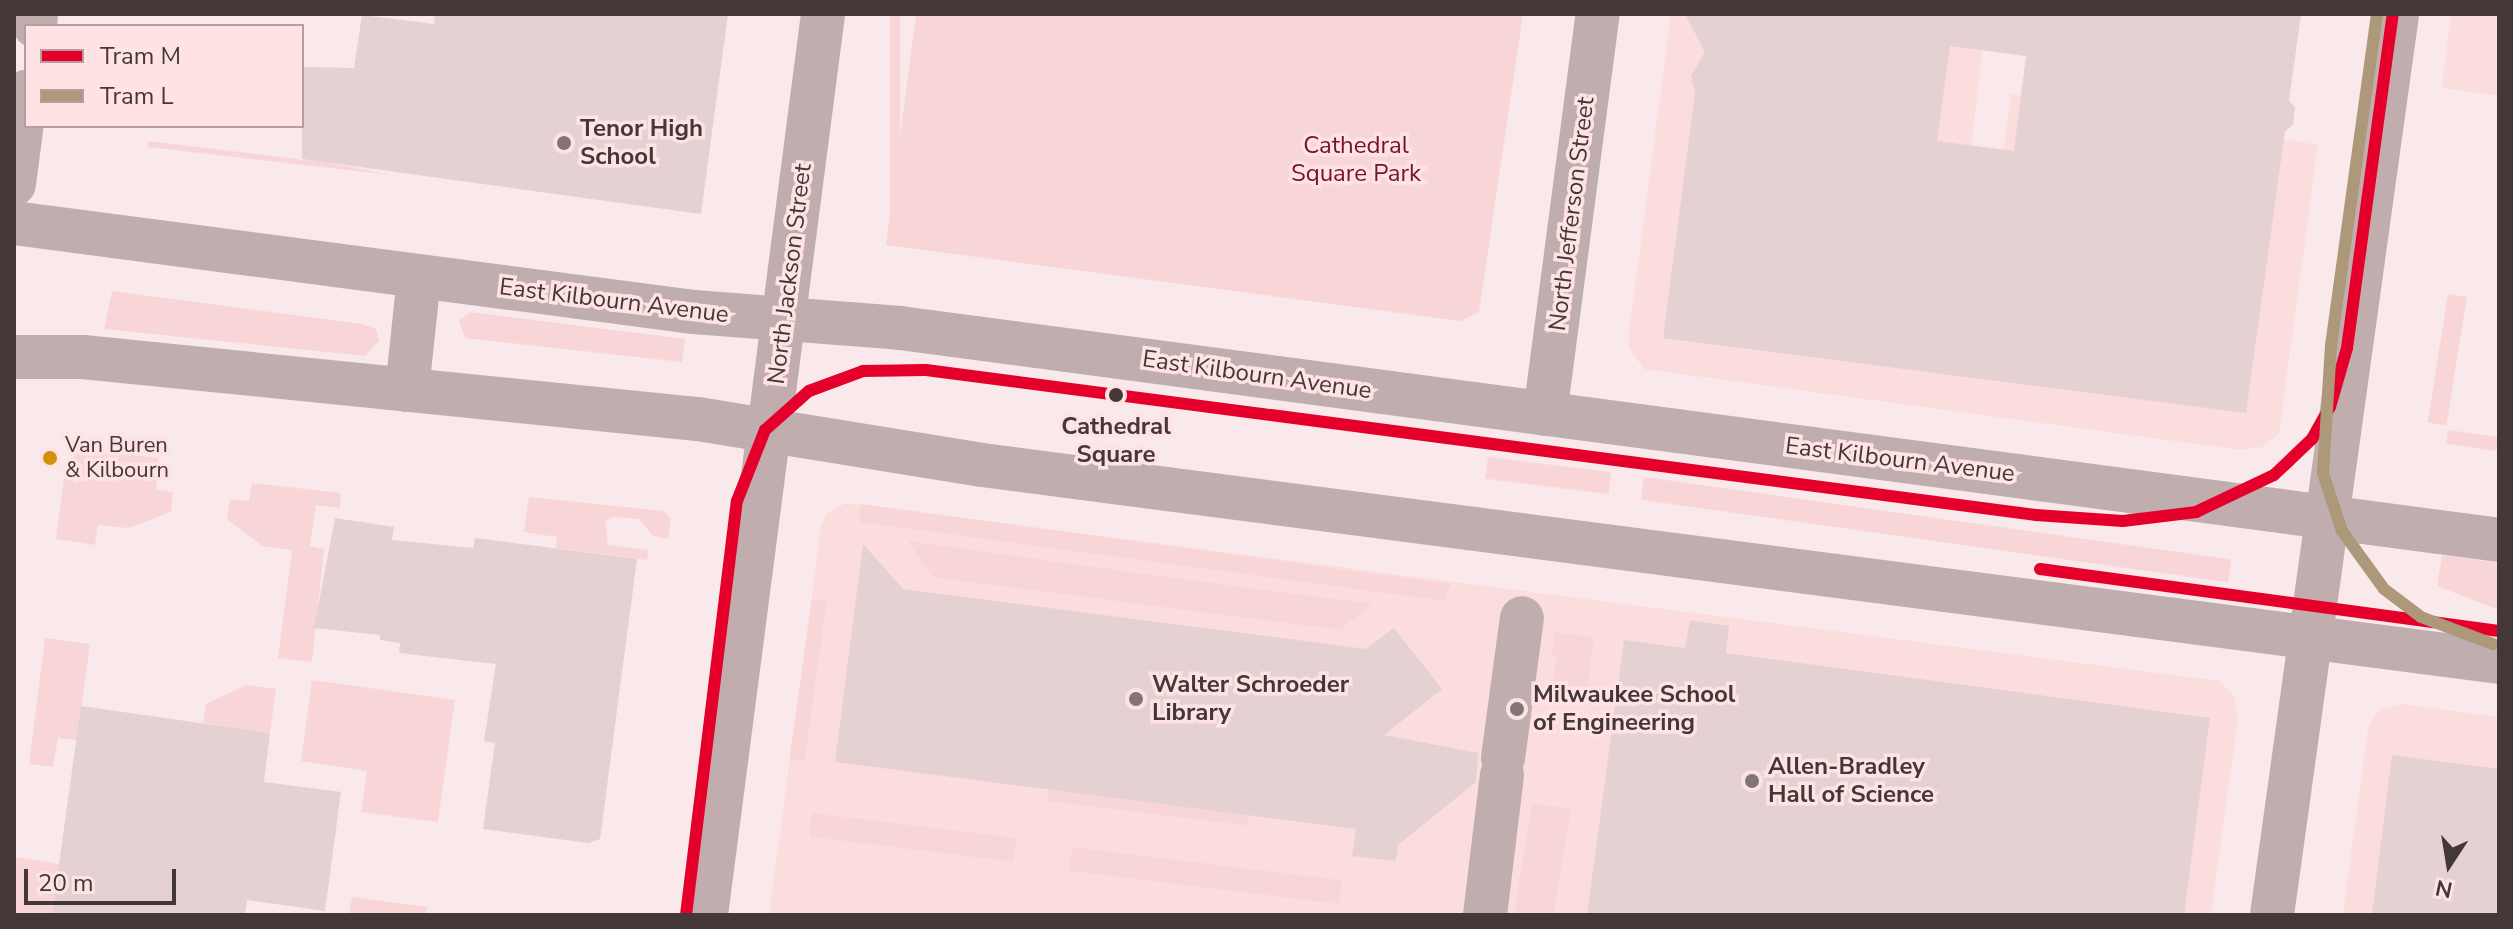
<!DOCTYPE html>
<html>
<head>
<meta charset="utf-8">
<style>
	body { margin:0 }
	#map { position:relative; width:2513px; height:929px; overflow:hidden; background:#f9e9ea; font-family:"Nunito Sans",sans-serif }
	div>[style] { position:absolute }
	.built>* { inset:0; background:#fcddde }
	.green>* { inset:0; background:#f8d6d8; transform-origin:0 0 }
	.building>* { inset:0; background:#e5d0d2 }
	.minor>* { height:44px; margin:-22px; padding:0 22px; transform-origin:22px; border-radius:22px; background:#c0adae }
	.major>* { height:44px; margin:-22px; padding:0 22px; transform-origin:22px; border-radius:22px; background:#c2adae }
	.tram-1>* { height:12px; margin:-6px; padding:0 6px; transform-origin:6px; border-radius:6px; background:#e4002b }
	.tram-2>* { height:12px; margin:-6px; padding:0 6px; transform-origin:6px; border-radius:6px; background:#ad987a }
	.dots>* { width:22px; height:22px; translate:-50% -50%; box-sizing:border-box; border:4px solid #ffe3e4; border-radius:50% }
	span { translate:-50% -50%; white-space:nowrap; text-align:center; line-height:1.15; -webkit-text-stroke:7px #ffe3e4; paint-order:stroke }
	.bus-label { font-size:22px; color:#443737 }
	.left { translate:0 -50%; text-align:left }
	.poi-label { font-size:24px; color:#443737; font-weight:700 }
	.park-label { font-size:24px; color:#76122a }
	.street-label { font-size:24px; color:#443737 }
	.stop-label { font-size:24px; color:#443737; font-weight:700 }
	.frame { position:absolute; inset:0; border:16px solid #443737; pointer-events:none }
	.legend { position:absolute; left:24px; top:24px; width:280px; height:104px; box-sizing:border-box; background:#ffe3e4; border:2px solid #b49e9f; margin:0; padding:10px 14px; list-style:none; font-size:24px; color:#443737 }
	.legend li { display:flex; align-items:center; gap:16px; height:40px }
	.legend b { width:40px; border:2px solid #b49e9f }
	.north { position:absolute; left:2409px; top:825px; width:80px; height:80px; -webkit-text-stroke:6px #ffe3e4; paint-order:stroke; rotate:192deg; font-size:22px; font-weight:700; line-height:32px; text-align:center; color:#443737 }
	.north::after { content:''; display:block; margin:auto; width:28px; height:36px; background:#443737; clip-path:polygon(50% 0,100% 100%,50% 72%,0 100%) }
	.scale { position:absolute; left:24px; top:869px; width:152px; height:36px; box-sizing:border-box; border:4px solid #443737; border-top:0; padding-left:10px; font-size:24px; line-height:28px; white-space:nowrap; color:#443737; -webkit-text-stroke:6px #ffe3e4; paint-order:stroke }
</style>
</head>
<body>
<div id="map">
	<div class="built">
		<div style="clip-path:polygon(1671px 14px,1987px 14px,1971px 147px,2003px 151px,2011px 94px,2318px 145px,2279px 433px,2263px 447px,2241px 450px,1644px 369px,1629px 348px,1629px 332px)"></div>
		<div style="clip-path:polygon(2451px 14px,2499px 14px,2499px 96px,2442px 88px)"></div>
		<div style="clip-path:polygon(846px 503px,2219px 681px,2235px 698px,2238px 718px,2211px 915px,769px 915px,821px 526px,826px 514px)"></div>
		<div style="clip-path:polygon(2403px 704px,2499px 717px,2499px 915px,2343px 915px,2368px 728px,2380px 709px)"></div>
	</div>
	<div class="green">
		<div style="left:890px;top:14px;width:10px;height:228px"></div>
		<div style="clip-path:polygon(916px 14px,1523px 14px,1479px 312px,1460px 321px,886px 245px)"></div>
		<div style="clip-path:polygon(148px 141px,330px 163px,391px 175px,148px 147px)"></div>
		<div style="clip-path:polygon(112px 291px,362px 324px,376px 329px,379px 341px,365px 356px,104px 329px)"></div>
		<div style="left:2448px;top:294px;width:19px;height:130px;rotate:9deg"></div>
		<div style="clip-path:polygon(470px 312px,685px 339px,682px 362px,465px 338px,459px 320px)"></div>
		<div style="left:2448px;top:430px;width:51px;height:14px;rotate:8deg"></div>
		<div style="clip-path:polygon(81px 450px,159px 458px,156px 489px,173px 492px,171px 512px,128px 528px,98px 525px,95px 545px,56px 539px,66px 463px)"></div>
		<div style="left:1488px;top:457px;width:124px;height:22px;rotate:7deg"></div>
		<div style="left:1644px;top:477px;width:593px;height:23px;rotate:8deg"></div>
		<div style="clip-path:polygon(252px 483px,341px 493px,340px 508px,316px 505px,310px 546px,324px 549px,312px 662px,278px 658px,292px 550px,262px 546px,227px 519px,230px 499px,249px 501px)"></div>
		<div style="clip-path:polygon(529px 497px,664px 511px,671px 519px,668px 539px,653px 536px,639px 519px,613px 517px,605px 520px,608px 545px,649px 550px,647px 560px,556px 548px,557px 537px,524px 532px)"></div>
		<div style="clip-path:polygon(861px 504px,1398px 577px,1451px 584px,1444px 601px,859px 522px)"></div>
		<div style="clip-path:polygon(908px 541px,1182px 579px,1373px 604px,1340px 630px,932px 577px)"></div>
		<div style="clip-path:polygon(2442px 555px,2499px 563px,2499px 610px,2437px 586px)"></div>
		<div style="left:812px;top:599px;width:15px;height:162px;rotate:8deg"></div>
		<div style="clip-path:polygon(1555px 632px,1594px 637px,1585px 705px,1546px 700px,1558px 658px,1552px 656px)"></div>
		<div style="clip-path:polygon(45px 638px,90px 644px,77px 740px,58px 738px,53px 767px,29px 764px)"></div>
		<div style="clip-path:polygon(312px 680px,455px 700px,438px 822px,361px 812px,367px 771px,301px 761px)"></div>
		<div style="clip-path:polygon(246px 685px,276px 689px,270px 733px,203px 723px,206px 704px)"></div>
		<div style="left:1049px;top:789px;width:201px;height:12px;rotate:7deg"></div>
		<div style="left:1532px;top:803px;width:39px;height:113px;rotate:9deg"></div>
		<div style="left:812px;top:813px;width:206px;height:24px;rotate:7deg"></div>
		<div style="left:1072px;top:847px;width:272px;height:24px;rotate:7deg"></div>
		<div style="clip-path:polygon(16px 857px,59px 864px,52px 915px,14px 915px)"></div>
		<div style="clip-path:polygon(352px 897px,427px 907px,426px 915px,349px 915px)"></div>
	</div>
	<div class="building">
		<div style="clip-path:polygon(435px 14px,728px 14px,701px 214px,302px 159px,302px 67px,354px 68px,362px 15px,434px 24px)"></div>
		<div style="clip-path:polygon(evenodd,1685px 14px,2301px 14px,2289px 101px,2295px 107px,2293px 125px,2285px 131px,2246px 413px,1663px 338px,1695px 93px,1691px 76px,1705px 52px,1685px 14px,1950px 46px,2026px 56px,2014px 151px,1937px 141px,1950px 46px)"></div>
		<div style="clip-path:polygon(335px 518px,394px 527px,392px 540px,473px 548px,475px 538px,637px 559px,600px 839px,588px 843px,483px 829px,495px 743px,484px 741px,496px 664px,399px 653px,400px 643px,380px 640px,380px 635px,314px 628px)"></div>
		<div style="clip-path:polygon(863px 544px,903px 589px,1366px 649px,1394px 628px,1442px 689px,1384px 735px,1478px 753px,1476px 782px,1398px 845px,1396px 861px,1352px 856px,1356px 829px,835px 762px)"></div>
		<div style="clip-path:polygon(1690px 620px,1729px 626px,1726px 653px,2210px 718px,2184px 915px,1587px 915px,1624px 640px,1685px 648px)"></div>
		<div style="clip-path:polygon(81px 706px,270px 733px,264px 782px,341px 792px,325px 911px,247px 900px,245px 915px,52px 915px)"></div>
		<div style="clip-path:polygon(2392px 755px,2499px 769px,2499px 915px,2372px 915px)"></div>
	</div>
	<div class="minor">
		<div style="left:14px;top:223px;width:686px;rotate:7.46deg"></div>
		<div style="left:694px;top:312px;width:207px;rotate:4.4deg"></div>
		<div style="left:900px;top:328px;width:1613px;rotate:7.55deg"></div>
		<div style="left:14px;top:357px;width:69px"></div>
		<div style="left:83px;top:357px;width:618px;rotate:5.76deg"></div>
		<div style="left:698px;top:419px;width:288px;rotate:9.2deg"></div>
		<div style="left:982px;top:465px;width:1530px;rotate:7.4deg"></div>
		<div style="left:407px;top:390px;width:113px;rotate:-83.9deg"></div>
		<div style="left:1545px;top:414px;width:403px;rotate:-82.5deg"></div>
		<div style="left:1503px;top:758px;width:141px;rotate:-82.3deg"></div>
		<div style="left:1485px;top:915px;width:141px;rotate:-83.1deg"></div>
	</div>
	<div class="major">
		<div style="left:35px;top:26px;width:12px;rotate:-85deg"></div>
		<div style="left:14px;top:184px;width:93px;rotate:-82.6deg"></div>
		<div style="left:706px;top:915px;width:909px;rotate:-82.6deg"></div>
		<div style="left:2272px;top:915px;width:910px;rotate:-82.1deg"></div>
	</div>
	<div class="tram-1">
		<div style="left:2040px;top:569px;width:463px;rotate:7.7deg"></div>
		<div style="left:686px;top:915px;width:417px;rotate:-83deg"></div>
		<div style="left:737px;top:501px;width:76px;rotate:-68.5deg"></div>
		<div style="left:765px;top:430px;width:59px;rotate:-41.6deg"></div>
		<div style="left:809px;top:391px;width:58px;rotate:-20.3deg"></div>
		<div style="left:863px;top:371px;width:63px;rotate:-0.9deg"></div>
		<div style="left:926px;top:370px;width:1119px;rotate:7.44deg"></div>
		<div style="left:2036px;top:515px;width:87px;rotate:3.9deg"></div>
		<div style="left:2123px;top:521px;width:74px;rotate:-7deg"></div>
		<div style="left:2196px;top:512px;width:86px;rotate:-25.4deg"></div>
		<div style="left:2274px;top:475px;width:52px;rotate:-43.5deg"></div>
		<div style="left:2312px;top:439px;width:37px;rotate:-61deg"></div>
		<div style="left:2330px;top:407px;width:61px;rotate:-73.9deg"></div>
		<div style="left:2347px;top:348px;width:337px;rotate:-82.2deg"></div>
	</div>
	<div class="tram-2">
		<div style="left:2377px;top:14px;width:335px;rotate:97.9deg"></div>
		<div style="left:2331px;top:346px;width:127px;rotate:93.6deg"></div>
		<div style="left:2323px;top:473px;width:61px;rotate:71.9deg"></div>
		<div style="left:2342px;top:531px;width:72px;rotate:54.1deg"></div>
		<div style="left:2384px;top:589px;width:46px;rotate:37.1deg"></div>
		<div style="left:2421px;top:617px;width:77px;rotate:20.6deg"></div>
	</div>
	<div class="dots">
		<div style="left:564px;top:143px;background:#837576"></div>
		<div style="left:1116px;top:395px;background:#443737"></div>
		<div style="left:50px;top:458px;background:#d3900b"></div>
		<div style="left:1136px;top:699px;background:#837576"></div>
		<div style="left:1517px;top:709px;background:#837576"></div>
		<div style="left:1752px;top:781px;background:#837576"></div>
	</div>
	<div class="bus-label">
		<span class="left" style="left:65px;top:458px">Van Buren<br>&amp; Kilbourn</span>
	</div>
	<div class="poi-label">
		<span class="left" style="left:580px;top:143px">Tenor High<br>School</span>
		<span class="left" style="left:1152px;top:699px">Walter Schroeder<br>Library</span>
		<span class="left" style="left:1533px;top:709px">Milwaukee School<br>of Engineering</span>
		<span class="left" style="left:1768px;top:781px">Allen-Bradley<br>Hall of Science</span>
	</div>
	<div class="park-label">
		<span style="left:1356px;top:160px">Cathedral<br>Square Park</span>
	</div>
	<div class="street-label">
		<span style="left:1572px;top:214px;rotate:-83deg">North Jefferson Street</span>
		<span style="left:790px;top:274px;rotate:-83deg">North Jackson Street</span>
		<span style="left:614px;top:301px;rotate:7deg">East Kilbourn Avenue</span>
		<span style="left:1257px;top:375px;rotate:8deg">East Kilbourn Avenue</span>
		<span style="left:1900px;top:460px;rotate:7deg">East Kilbourn Avenue</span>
	</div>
	<div class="stop-label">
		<span style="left:1116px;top:441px">Cathedral<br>Square</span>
	</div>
	<div class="frame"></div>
	<ul class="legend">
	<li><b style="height:10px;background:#e4002b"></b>Tram M</li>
	<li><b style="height:10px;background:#ad987a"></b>Tram L</li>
	</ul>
	<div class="north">N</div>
	<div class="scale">20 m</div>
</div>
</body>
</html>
